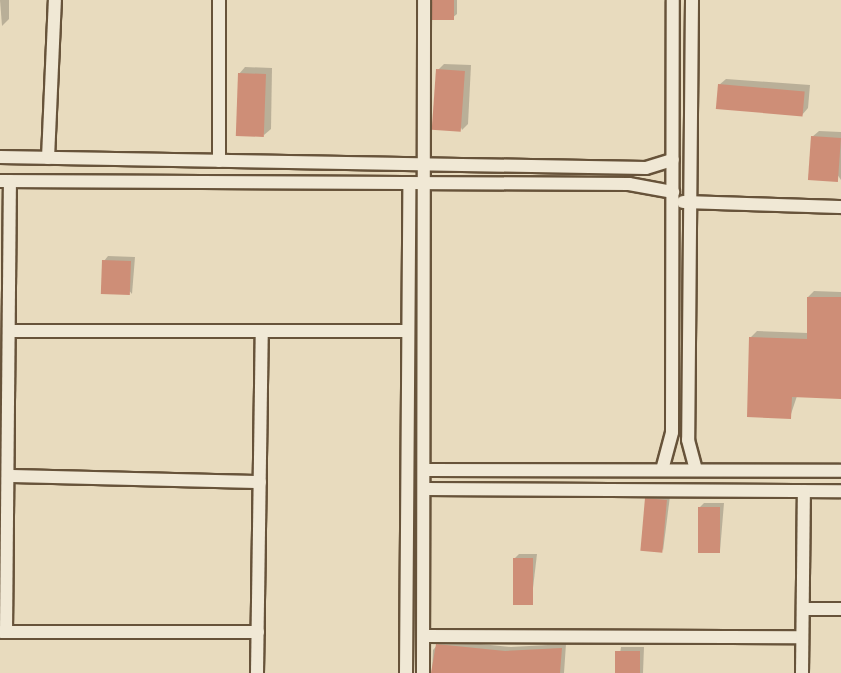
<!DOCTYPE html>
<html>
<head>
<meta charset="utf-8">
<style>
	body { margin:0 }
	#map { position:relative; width:841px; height:673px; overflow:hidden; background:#e8dbbe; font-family:"Old Standard TT",serif }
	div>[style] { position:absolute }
	.shadow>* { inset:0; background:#0003 }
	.building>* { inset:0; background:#ce8e77; transform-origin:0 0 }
	.roads { filter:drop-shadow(2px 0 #67533a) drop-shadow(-2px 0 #67533a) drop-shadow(0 2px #67533a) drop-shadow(0 -2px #67533a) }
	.minor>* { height:12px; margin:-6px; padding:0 6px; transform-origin:6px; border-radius:6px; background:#f0e8d5 }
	span { translate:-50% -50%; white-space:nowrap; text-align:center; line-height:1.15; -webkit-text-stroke:4.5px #f0e8d5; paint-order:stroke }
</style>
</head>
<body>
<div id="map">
	<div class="shadow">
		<div style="clip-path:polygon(0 0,9px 0,9px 19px,2px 26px)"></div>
		<div style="clip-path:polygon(433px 0,457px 0,457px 14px,452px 18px)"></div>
		<div style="clip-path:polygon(444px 64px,471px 65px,468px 124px,462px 130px,438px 70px)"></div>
		<div style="clip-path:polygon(245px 67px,272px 68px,271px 129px,264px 135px,239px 74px)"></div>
		<div style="clip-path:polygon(726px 79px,810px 85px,808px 108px,802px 115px,719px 85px)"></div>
		<div style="clip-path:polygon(819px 131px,841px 132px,841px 180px,812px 137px)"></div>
		<div style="clip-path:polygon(108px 256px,135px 257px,132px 294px,104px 261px)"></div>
		<div style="clip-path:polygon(814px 291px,841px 292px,841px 398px,797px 396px,790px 417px,751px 337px,757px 331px,808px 333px,808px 297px)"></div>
		<div style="clip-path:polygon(651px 494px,670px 496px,663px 551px,646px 499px)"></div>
		<div style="clip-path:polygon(704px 503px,724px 503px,720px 551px,700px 507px)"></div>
		<div style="clip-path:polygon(519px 554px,537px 554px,531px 605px,515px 558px)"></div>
		<div style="clip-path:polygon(442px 640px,511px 647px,566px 644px,564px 673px,432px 673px,433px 650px)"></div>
		<div style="clip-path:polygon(621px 647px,644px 647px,643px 673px,617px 673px)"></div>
	</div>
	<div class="building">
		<div style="left:432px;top:0;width:22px;height:20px"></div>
		<div style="left:436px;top:69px;width:29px;height:61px;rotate:4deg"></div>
		<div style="left:238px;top:73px;width:28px;height:63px;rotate:2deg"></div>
		<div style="left:718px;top:84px;width:87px;height:25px;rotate:5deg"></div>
		<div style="left:811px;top:136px;width:30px;height:44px;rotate:4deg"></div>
		<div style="left:102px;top:260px;width:29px;height:34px;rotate:2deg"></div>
		<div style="clip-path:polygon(807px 297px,841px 297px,841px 399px,792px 397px,791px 419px,747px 417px,749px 337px,807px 339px)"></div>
		<div style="left:645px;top:498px;width:22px;height:53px;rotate:5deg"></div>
		<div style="left:698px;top:507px;width:22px;height:46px"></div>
		<div style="left:513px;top:558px;width:20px;height:47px"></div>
		<div style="clip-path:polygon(436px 644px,505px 651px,562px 648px,560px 673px,431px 673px)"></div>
		<div style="left:615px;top:651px;width:25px;height:22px"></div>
	</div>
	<div class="roads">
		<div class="minor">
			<div style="left:219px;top:0;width:161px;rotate:90deg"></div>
			<div style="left:692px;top:0;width:440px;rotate:90.5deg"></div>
			<div style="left:688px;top:440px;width:31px;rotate:75deg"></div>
			<div style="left:0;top:157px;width:646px;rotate:0.98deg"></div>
			<div style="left:646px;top:168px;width:28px;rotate:-17deg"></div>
			<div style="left:48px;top:158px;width:158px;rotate:-87.5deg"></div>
			<div style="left:0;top:181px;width:629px;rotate:0.27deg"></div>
			<div style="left:629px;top:184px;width:45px;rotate:10.3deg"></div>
			<div style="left:683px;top:202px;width:158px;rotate:1.8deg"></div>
			<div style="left:9px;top:331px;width:399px"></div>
			<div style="left:425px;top:470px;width:416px;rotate:0.1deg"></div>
			<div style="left:662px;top:470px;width:39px;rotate:-75deg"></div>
			<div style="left:672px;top:432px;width:432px;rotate:-89.9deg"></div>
			<div style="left:8px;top:476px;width:252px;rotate:1.4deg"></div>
			<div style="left:425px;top:489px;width:416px;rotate:0.3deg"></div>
			<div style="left:803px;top:609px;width:38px"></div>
			<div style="left:1px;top:632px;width:257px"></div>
			<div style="left:6px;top:632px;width:451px;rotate:-89.5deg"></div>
			<div style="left:424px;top:636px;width:378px;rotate:0.2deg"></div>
			<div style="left:257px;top:673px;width:342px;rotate:-89.2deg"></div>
			<div style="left:406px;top:673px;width:490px;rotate:-89.6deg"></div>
			<div style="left:423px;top:673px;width:673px;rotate:-89.91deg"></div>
			<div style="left:802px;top:673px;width:182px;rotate:-89.4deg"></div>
		</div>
	</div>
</div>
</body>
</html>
